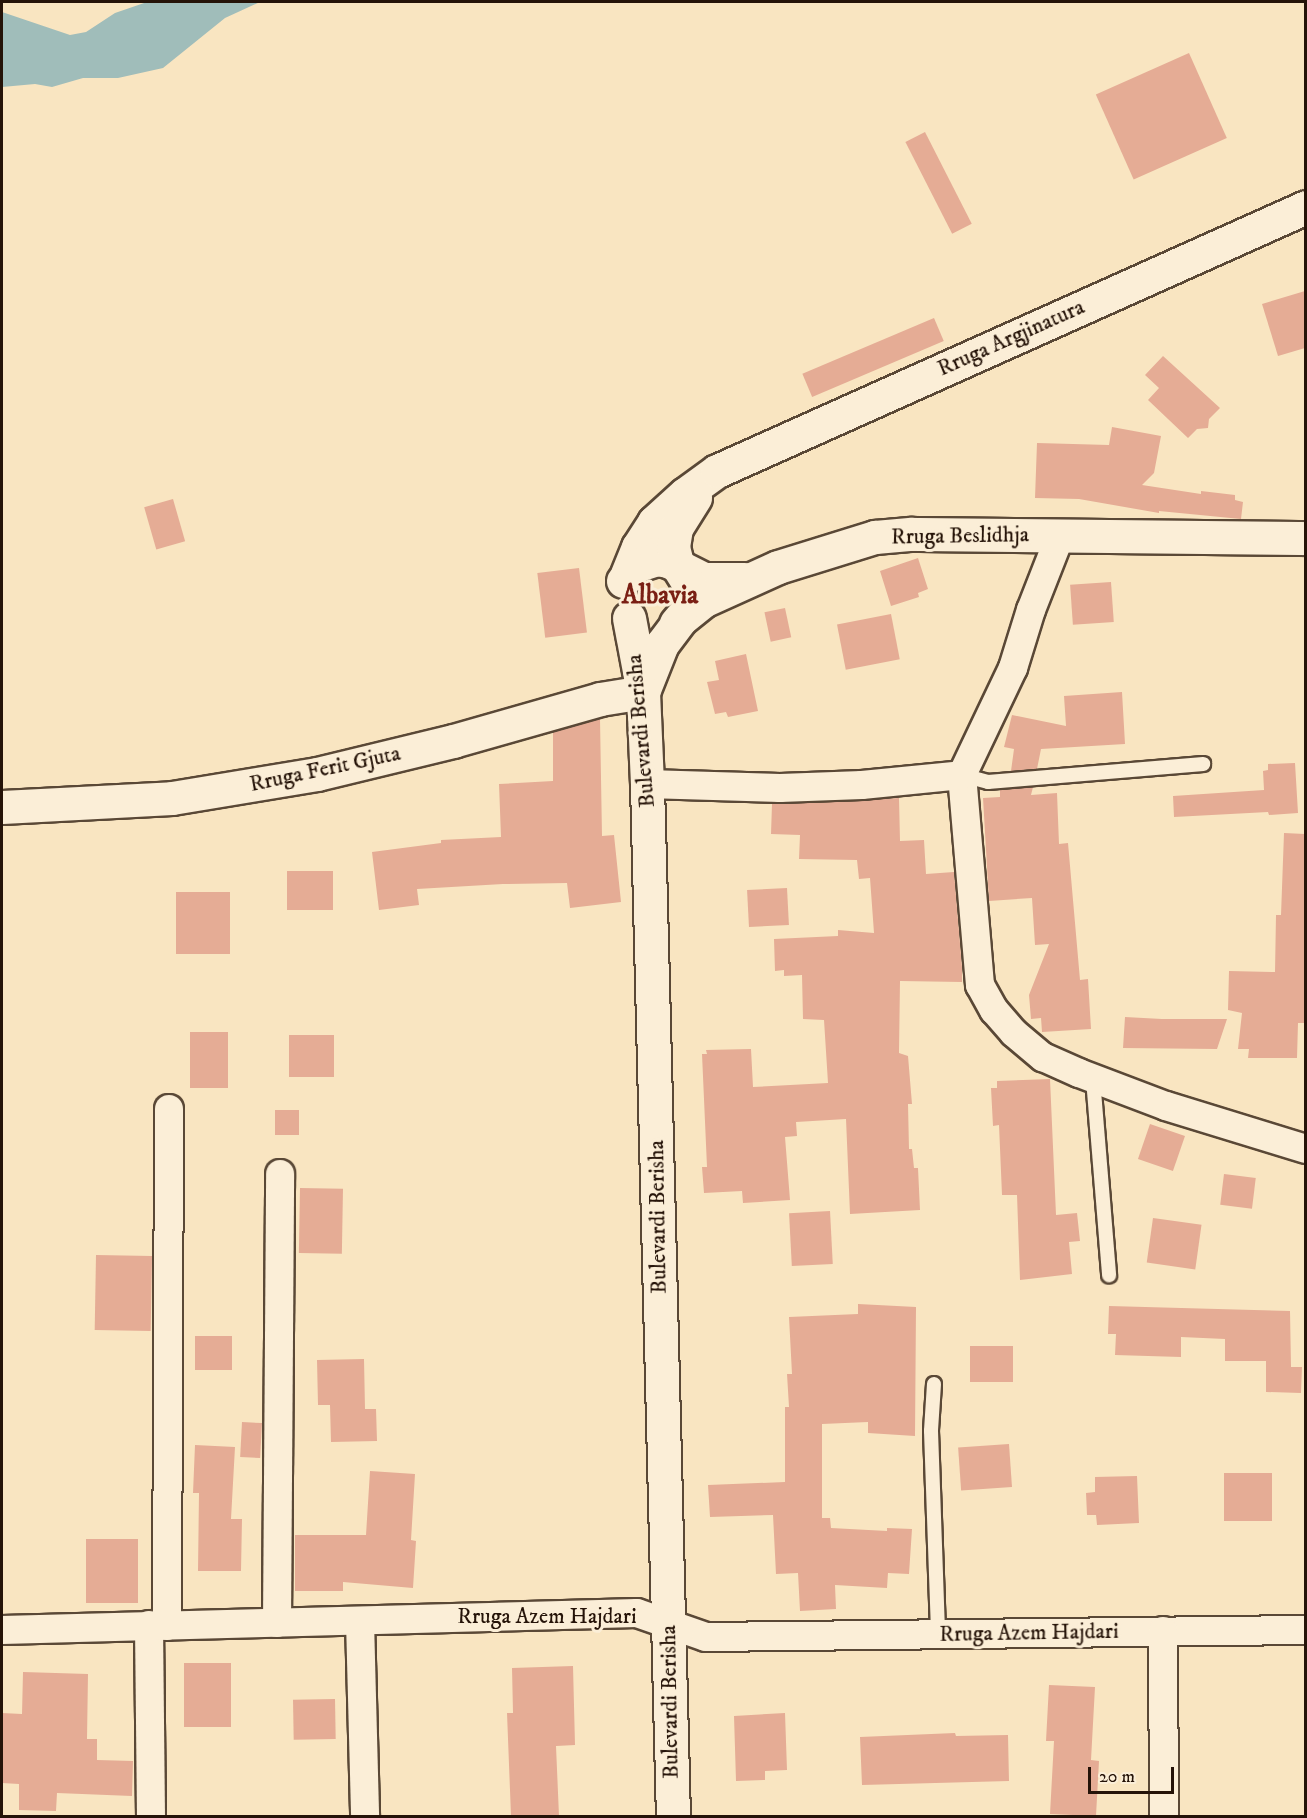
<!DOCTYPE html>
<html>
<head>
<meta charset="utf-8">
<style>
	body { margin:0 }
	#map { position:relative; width:1307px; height:1818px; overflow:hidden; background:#f9e5c1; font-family:"IM FELL DW Pica",serif }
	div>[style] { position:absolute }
	.water>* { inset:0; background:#a0bdba }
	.building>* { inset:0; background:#e5ac95; transform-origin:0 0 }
	.roads { filter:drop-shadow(2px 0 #5a4836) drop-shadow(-2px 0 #5a4836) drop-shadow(0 2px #5a4836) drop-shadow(0 -2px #5a4836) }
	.lane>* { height:14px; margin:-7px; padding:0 7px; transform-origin:7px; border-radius:7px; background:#fbeed7 }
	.street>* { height:28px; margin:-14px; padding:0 14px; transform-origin:14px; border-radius:14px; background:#fbeed7 }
	.secondary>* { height:33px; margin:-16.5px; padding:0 16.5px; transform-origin:16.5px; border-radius:16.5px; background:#fbeed7 }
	span { translate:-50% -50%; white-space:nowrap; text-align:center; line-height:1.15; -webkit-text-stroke:6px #fbeed7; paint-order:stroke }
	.street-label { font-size:22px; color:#251308 }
	.quarter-label { font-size:26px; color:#7a1f14; font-weight:700 }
	.frame { position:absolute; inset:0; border:3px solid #251308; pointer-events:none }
	.scale { position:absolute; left:1088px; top:1767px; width:86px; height:27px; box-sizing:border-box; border:3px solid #251308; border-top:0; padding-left:8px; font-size:18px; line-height:21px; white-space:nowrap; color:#251308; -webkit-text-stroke:4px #fbeed7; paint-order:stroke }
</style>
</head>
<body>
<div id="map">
	<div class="water">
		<div style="clip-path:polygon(147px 2px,260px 2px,225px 18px,163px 68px,118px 78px,83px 78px,52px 87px,35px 84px,2px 87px,2px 12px,70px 35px,86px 32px,115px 13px)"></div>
	</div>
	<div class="building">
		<div style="left:1189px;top:53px;width:93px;height:102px;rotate:66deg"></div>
		<div style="left:925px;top:132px;width:103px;height:22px;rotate:63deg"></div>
		<div style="clip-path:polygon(1305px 291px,1305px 348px,1278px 356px,1262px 304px)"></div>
		<div style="left:934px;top:318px;width:25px;height:143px;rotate:67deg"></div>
		<div style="clip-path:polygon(1163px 356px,1220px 408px,1209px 419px,1208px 428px,1197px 429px,1188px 438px,1148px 400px,1159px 388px,1145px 375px)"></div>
		<div style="clip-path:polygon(1112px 427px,1161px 436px,1154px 473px,1142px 485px,1201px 494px,1201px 491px,1235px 495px,1235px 500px,1243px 502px,1241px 519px,1159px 511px,1159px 513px,1079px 499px,1035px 498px,1037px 443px,1109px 445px)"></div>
		<div style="left:173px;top:499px;width:44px;height:30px;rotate:74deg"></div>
		<div style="clip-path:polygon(918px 558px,928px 589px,918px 593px,919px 597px,891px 606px,880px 571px)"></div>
		<div style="left:579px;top:568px;width:65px;height:42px;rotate:83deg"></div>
		<div style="left:1111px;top:582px;width:40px;height:41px;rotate:86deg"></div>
		<div style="left:785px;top:608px;width:30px;height:21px;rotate:78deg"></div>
		<div style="left:891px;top:614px;width:46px;height:55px;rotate:79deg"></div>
		<div style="clip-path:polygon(746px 654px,758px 711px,728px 717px,726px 712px,715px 714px,707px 682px,719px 680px,715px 661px)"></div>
		<div style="clip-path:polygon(1122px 692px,1125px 744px,1041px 749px,1037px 769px,1011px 771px,1014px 749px,1004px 747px,1012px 715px,1066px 726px,1064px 696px)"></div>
		<div style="clip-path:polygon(600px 719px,602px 836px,614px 835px,621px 902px,570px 908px,567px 883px,503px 884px,417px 889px,419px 905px,379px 910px,372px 852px,441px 843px,441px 840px,501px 837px,499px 784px,553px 781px,553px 732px)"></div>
		<div style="clip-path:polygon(1295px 763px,1298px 813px,1269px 815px,1268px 812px,1174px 817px,1173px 796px,1264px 790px,1263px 771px,1268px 770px,1268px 764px)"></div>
		<div style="clip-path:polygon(1033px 787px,1031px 795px,1057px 793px,1059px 844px,1068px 843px,1080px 980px,1088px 979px,1091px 1029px,1042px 1032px,1041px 1018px,1031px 1019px,1029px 995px,1049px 944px,1035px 945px,1032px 898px,989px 901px,983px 798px,1000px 797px,1000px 790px)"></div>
		<div style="clip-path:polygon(899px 798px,900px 841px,924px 840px,926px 874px,954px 872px,962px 967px,962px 982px,900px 981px,899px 1053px,908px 1056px,912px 1104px,908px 1104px,909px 1149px,912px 1149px,914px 1168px,918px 1168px,920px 1210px,850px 1214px,846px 1119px,796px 1122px,797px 1136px,785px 1137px,790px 1200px,743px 1203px,742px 1191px,704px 1193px,702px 1167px,707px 1167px,702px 1054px,707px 1054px,706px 1050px,751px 1049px,753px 1087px,828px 1083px,824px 1020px,803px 1019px,802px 975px,784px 976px,784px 970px,775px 971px,774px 939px,838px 936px,838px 930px,874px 933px,870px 878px,859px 879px,857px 860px,799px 859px,800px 835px,771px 834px,772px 804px)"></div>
		<div style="clip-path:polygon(1284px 833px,1305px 834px,1305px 1023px,1298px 1023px,1297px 1058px,1248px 1058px,1249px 1049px,1238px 1049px,1242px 1013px,1228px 1010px,1229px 971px,1275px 972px,1276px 915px,1281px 915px)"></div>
		<div style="left:287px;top:871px;width:46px;height:39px"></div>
		<div style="left:787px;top:888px;width:37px;height:40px;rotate:87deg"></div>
		<div style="left:176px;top:892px;width:54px;height:62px"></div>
		<div style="clip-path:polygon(1125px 1017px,1162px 1019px,1227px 1019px,1217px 1049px,1123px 1048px)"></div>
		<div style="left:190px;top:1032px;width:38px;height:56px"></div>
		<div style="left:289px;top:1035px;width:45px;height:42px"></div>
		<div style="clip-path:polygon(1050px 1079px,1056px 1215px,1077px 1213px,1080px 1241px,1069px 1242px,1072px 1274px,1020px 1280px,1017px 1195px,1002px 1195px,999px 1125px,993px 1126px,991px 1088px,997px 1088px,997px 1081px)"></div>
		<div style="left:275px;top:1110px;width:24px;height:25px"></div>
		<div style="left:1150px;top:1124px;width:37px;height:37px;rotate:19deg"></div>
		<div style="left:1224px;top:1174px;width:32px;height:31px;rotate:7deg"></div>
		<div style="left:300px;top:1188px;width:43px;height:65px;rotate:1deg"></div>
		<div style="left:830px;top:1211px;width:53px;height:41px;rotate:87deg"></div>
		<div style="left:1153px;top:1218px;width:49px;height:45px;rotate:8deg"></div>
		<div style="left:96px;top:1255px;width:56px;height:75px;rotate:1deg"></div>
		<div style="clip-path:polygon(858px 1304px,916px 1307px,915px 1436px,868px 1433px,868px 1422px,822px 1424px,822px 1518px,830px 1518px,831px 1528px,887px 1531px,887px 1528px,912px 1529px,909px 1574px,888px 1573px,887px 1588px,835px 1585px,836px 1609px,800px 1611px,798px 1573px,776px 1574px,773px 1515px,710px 1517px,708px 1485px,785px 1482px,785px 1407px,789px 1407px,787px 1374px,792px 1374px,789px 1317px,858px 1314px)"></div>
		<div style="clip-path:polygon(1109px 1306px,1290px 1311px,1291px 1367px,1302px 1367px,1301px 1393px,1266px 1392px,1266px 1361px,1225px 1361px,1225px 1339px,1181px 1337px,1181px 1357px,1115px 1355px,1116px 1334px,1108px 1334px)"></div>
		<div style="left:195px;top:1336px;width:37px;height:34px"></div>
		<div style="left:970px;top:1346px;width:43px;height:36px"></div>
		<div style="clip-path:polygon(364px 1359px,365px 1409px,376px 1409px,377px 1441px,331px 1442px,330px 1405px,318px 1405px,317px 1360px)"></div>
		<div style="left:242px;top:1422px;width:20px;height:35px;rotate:3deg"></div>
		<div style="left:1009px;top:1444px;width:43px;height:51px;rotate:86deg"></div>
		<div style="clip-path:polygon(195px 1445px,235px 1447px,231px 1519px,242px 1519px,241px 1571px,198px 1571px,199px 1493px,193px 1493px)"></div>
		<div style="clip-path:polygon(370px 1471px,415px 1474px,411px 1540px,416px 1541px,413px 1588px,343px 1582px,343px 1591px,295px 1591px,295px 1535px,366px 1535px)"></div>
		<div style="left:1224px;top:1473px;width:48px;height:48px"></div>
		<div style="clip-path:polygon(1137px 1476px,1139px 1523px,1097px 1525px,1096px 1515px,1087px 1515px,1086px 1493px,1095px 1492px,1095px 1477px)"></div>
		<div style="left:86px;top:1539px;width:52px;height:64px"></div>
		<div style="left:184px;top:1663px;width:47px;height:64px"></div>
		<div style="clip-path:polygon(573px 1666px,575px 1745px,556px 1746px,559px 1816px,511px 1816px,507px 1713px,513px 1713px,512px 1668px)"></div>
		<div style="clip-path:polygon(23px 1672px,88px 1674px,87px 1739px,97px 1739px,97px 1760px,133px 1761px,132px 1796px,57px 1793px,56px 1811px,19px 1810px,19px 1784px,2px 1783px,2px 1713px,22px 1714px)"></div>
		<div style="clip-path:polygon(1049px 1685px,1095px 1687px,1091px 1760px,1099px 1761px,1096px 1816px,1050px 1814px,1054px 1741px,1046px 1741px)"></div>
		<div style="left:335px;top:1699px;width:40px;height:42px;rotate:89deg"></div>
		<div style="clip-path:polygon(785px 1713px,787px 1770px,765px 1771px,765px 1780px,736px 1781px,734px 1716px)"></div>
		<div style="clip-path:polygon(955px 1733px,956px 1736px,1008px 1735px,1009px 1781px,862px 1785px,860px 1737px)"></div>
	</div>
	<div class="roads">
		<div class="lane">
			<div style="left:962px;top:775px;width:27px;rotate:15deg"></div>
			<div style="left:988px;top:782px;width:216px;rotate:-4.8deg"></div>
			<div style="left:1093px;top:1079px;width:197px;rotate:85.3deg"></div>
			<div style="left:934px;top:1384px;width:47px;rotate:93.7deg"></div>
			<div style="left:931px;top:1431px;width:203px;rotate:88deg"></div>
		</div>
		<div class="street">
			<div style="left:962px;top:775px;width:211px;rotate:85.1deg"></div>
			<div style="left:980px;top:985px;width:29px;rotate:61deg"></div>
			<div style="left:994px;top:1010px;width:30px;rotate:49deg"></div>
			<div style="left:1014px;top:1033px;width:38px;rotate:40deg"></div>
			<div style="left:1043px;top:1057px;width:39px;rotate:24deg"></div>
			<div style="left:1079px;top:1073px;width:93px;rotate:20.8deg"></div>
			<div style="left:1166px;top:1106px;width:146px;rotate:17.1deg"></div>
			<div style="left:647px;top:784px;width:133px;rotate:1.7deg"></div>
			<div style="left:780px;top:788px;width:82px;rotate:-2.1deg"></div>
			<div style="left:862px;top:785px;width:100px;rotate:-5.7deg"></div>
			<div style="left:962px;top:775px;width:119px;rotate:-64.5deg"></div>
			<div style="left:1013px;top:668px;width:61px;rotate:-72.8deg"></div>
			<div style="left:1031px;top:610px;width:79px;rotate:-68.6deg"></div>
			<div style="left:360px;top:1621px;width:195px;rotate:88.5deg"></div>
			<div style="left:277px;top:1623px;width:449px;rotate:-89.6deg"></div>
			<div style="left:149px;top:1625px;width:191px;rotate:89.4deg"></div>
			<div style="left:167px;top:1626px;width:517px;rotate:-89.78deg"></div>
			<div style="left:2px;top:1630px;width:635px;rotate:-1.53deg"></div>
			<div style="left:637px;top:1613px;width:73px;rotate:19.2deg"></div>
			<div style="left:706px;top:1637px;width:600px;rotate:-0.67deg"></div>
			<div style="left:1163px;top:1631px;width:185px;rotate:89.7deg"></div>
		</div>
		<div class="secondary">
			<div style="left:627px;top:574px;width:29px;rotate:-68deg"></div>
			<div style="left:638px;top:547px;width:30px;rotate:-57deg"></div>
			<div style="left:654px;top:522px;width:42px;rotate:-42.1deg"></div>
			<div style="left:685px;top:494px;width:39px;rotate:-36deg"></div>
			<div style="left:717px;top:471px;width:645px;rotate:-24.14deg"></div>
			<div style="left:623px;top:581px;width:19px;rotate:-51deg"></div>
			<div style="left:635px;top:566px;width:22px;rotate:-18deg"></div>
			<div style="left:656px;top:559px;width:12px;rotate:9deg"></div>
			<div style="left:668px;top:561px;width:40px;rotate:26.6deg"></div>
			<div style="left:704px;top:579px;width:40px"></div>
			<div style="left:629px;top:618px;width:75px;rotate:79.3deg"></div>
			<div style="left:643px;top:692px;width:92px;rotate:87.5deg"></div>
			<div style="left:647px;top:784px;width:1032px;rotate:88.56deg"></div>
			<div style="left:676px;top:623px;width:18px;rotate:-49deg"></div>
			<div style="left:688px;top:609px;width:12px;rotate:-76deg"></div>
			<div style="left:691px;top:597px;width:11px;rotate:-95deg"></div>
			<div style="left:690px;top:586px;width:22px;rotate:-122deg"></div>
			<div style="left:678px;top:567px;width:21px;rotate:-104deg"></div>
			<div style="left:673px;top:547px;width:19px;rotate:-81deg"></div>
			<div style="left:676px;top:528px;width:36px;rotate:-58deg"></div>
			<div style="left:643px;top:692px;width:52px;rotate:-68.4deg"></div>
			<div style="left:662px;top:644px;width:31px;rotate:-53deg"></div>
			<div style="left:681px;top:619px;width:28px;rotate:-39deg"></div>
			<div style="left:703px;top:601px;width:82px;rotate:-24.4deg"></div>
			<div style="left:778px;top:567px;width:102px;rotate:-17.2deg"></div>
			<div style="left:875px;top:537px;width:37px;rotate:-5deg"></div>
			<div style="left:912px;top:534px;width:394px;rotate:0.6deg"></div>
			<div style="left:2px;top:807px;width:170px;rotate:-3deg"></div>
			<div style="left:172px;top:798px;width:147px;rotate:-9.4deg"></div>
			<div style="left:317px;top:774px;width:140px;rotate:-13.6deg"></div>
			<div style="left:453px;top:741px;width:153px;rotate:-15.9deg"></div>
			<div style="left:600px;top:699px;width:44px;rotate:-9.2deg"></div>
		</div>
	</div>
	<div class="street-label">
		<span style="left:1011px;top:338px;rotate:-24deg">Rruga Argjinatura</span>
		<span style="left:960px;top:536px;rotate:-1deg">Rruga Beslidhja</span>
		<span style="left:641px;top:731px;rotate:-95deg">Bulevardi Berisha</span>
		<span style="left:325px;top:769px;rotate:-12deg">Rruga Ferit Gjuta</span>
		<span style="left:658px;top:1217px;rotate:-91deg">Bulevardi Berisha</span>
		<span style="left:547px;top:1617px">Rruga Azem Hajdari</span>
		<span style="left:1029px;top:1633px;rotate:-1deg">Rruga Azem Hajdari</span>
		<span style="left:670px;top:1702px;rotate:-91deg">Bulevardi Berisha</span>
	</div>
	<div class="quarter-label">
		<span style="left:660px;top:596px">Albavia</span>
	</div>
	<div class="frame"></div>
	<div class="scale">20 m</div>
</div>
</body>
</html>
